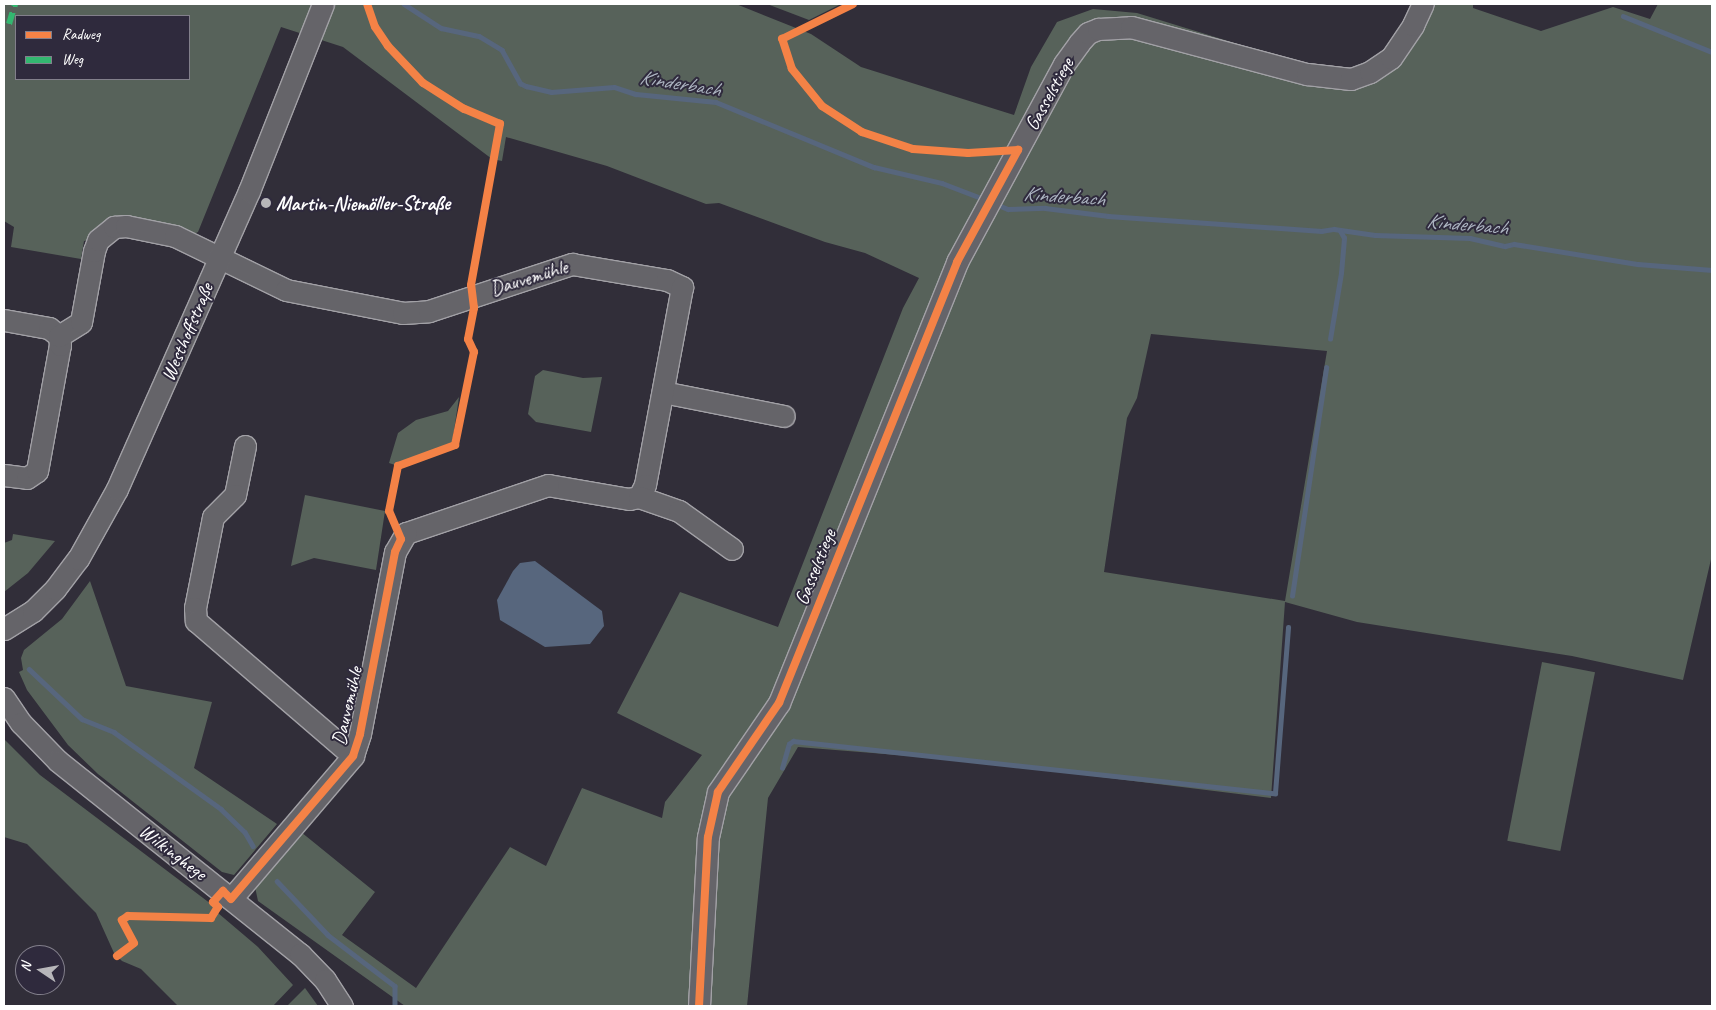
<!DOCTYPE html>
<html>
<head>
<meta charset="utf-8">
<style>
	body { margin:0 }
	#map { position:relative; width:1716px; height:1010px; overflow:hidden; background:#312e39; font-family:Caveat,sans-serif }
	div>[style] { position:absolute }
	.green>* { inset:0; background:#57625a; transform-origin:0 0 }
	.water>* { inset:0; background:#57667d }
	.stream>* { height:4.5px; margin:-2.25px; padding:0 2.25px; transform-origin:2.25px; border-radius:2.25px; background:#57667d }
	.roads { filter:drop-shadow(1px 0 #a2a1a6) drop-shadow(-1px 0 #a2a1a6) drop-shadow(0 1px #a2a1a6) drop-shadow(0 -1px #a2a1a6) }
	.minor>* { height:21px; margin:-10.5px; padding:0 10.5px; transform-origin:10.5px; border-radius:10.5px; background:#656469 }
	.quiet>* { height:6px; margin-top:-3px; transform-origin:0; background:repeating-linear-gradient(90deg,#33b770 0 12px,transparent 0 18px) }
	.cycleway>* { height:8px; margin:-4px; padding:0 4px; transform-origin:4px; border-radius:4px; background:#f48246 }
	.dots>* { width:14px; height:14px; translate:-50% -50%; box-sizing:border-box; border:2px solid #2f2a3d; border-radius:50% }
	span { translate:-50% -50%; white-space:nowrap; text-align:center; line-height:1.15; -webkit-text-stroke:4px #2f2a3d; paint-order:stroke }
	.street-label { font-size:20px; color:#fff }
	.poi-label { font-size:20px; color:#fff; font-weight:700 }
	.left { translate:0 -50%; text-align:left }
	.water-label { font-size:21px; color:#adb5c2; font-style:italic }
	.frame { position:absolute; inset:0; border:5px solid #fff; pointer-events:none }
	.legend { position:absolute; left:15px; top:15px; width:175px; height:65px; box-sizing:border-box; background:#2f2a3d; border:1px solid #827f8b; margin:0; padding:6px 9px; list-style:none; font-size:15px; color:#fff }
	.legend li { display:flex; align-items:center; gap:10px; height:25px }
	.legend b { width:25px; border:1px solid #827f8b }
	.north { position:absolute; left:15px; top:945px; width:50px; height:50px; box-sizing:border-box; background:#2f2a3d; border:1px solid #827f8b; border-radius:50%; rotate:282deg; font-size:14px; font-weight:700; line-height:20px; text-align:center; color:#fff }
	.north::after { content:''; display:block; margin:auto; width:18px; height:22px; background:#b7b6ba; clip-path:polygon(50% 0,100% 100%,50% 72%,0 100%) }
</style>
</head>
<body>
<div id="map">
	<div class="green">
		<div style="clip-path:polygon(evenodd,4px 4px,736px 4px,811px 34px,861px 67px,1014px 115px,1031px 67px,1057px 22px,1093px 9px,1137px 13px,1306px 65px,1349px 68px,1357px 88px,1379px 81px,1411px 45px,1430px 4px,1473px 4px,1473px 8px,1541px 31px,1613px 7px,1650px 19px,1658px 4px,1712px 4px,1712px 555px,1683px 680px,1572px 656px,1357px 622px,1285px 602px,1271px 798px,972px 761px,798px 747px,768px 798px,747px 1006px,405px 1006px,258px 901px,255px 887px,301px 832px,375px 892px,342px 935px,416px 988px,510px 847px,546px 866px,582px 788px,662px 818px,665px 802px,702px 755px,617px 713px,680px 592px,778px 627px,903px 308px,919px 278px,865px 253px,825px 242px,719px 203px,706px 204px,607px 166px,506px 137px,502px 161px,492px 159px,343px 47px,281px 27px,198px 232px,194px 234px,177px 229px,84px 241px,81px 259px,11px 247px,14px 227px,4px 221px,4px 4px,16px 16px,189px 16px,189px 79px,16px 79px,16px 16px,4px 4px,1151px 334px,1327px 351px,1285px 601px,1104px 572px,1127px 418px,1137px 398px,1151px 334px)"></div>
		<div style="clip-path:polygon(767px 4px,841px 4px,809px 20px)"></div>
		<div style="clip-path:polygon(543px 370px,583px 378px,602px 377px,591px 432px,536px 422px,528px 414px,535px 376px)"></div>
		<div style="clip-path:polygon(459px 397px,452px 444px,395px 465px,389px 463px,398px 433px,416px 420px,448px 411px)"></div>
		<div style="clip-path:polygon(305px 495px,385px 511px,376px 570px,314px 558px,291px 566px)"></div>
		<div style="clip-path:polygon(13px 534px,55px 541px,28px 573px,4px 592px,4px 543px,12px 540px)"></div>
		<div style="clip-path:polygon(90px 581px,126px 686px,212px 702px,194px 768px,277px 824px,234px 875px,222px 872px,98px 774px,68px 745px,27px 690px,19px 672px,23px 670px,21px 658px,24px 650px,62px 619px)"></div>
		<div style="left:1542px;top:662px;width:54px;height:182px;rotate:11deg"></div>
		<div style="clip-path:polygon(4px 739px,40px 775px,215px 907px,206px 919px,213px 919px,218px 913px,258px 947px,293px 985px,273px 1006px,178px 1006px,141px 969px,122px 961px,114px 953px,96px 913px,27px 844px,4px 837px)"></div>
		<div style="clip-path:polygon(305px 988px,318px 1006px,287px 1006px)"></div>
	</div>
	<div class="water">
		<div style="clip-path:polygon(535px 561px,602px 611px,604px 626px,590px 644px,545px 647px,500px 620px,497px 600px,513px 571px,520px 563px)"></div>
	</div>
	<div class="stream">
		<div style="left:404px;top:4px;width:44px;rotate:33deg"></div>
		<div style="left:441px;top:28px;width:39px;rotate:12deg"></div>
		<div style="left:479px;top:36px;width:27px;rotate:31deg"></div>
		<div style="left:502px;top:50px;width:38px;rotate:61deg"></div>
		<div style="left:520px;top:83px;width:7px;rotate:27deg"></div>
		<div style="left:526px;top:86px;width:26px;rotate:13deg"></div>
		<div style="left:551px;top:92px;width:63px;rotate:-4.5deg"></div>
		<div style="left:614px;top:87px;width:23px;rotate:18deg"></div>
		<div style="left:636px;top:94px;width:80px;rotate:5.7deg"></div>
		<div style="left:716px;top:102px;width:171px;rotate:22.4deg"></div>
		<div style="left:874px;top:167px;width:70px;rotate:13.2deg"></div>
		<div style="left:942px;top:183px;width:45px;rotate:20.9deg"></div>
		<div style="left:1623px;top:16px;width:96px;rotate:22deg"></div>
		<div style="left:996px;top:204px;width:13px;rotate:23deg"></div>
		<div style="left:1008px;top:209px;width:37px;rotate:-2deg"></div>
		<div style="left:1045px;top:208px;width:64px;rotate:7.2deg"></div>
		<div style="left:1108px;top:216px;width:214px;rotate:4deg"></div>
		<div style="left:1321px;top:231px;width:13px;rotate:-9deg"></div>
		<div style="left:1334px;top:229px;width:41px;rotate:8.3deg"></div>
		<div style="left:1375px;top:235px;width:95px;rotate:1.8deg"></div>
		<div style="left:1470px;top:238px;width:36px;rotate:13deg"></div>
		<div style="left:1505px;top:246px;width:9px;rotate:-13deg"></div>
		<div style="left:1514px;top:244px;width:126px;rotate:9.2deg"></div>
		<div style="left:1638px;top:264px;width:74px;rotate:4.6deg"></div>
		<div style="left:1330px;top:339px;width:67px;rotate:-80.5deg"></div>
		<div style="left:1341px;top:273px;width:35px;rotate:-85deg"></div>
		<div style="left:1344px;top:238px;width:8px;rotate:-120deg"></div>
		<div style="left:1292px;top:596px;width:231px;rotate:-81.5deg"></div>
		<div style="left:29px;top:669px;width:73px;rotate:43.3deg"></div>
		<div style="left:82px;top:719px;width:35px;rotate:22deg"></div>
		<div style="left:114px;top:732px;width:132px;rotate:35.7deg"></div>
		<div style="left:221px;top:809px;width:33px;rotate:44deg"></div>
		<div style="left:245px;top:832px;width:16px;rotate:60deg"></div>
		<div style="left:782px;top:768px;width:25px;rotate:-74deg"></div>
		<div style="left:789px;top:744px;width:5px;rotate:-37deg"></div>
		<div style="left:793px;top:741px;width:485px;rotate:6.2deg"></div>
		<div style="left:1275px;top:793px;width:166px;rotate:-85.5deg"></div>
		<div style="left:277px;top:881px;width:74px;rotate:46.6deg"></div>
		<div style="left:328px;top:935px;width:84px;rotate:37.3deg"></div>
		<div style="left:395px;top:986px;width:20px;rotate:90deg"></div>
	</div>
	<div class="roads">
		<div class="minor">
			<div style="left:4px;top:320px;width:46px;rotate:10.1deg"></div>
			<div style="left:49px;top:328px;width:13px;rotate:39deg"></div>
			<div style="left:663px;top:392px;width:123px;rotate:11.2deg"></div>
			<div style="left:245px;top:446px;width:50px;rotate:101.5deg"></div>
			<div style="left:235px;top:495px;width:31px;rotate:135deg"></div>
			<div style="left:213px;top:517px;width:93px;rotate:101.2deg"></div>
			<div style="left:195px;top:608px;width:13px;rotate:86deg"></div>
			<div style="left:196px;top:621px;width:207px;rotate:40.7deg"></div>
			<div style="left:4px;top:475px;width:23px;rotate:7deg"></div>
			<div style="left:27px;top:478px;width:12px;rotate:-35deg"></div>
			<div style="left:37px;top:471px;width:128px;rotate:-79.7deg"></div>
			<div style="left:60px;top:345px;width:9px;rotate:-96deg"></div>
			<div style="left:59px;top:336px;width:26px;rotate:-32deg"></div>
			<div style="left:81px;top:322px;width:72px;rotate:-79.6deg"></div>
			<div style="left:94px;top:251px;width:12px;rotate:-70deg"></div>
			<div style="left:98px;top:240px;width:21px;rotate:-39deg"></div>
			<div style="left:114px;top:227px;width:12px;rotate:-5deg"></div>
			<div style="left:126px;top:226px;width:50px;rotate:11.5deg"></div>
			<div style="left:175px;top:236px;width:123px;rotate:25.9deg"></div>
			<div style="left:286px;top:290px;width:119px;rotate:11.1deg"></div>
			<div style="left:403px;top:313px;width:26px;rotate:-4deg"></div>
			<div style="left:429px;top:311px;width:151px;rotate:-18.2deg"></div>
			<div style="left:572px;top:264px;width:96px;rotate:9.6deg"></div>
			<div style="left:667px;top:280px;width:17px;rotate:25deg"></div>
			<div style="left:682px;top:287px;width:201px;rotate:100.6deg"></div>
			<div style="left:645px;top:485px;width:13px;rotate:117deg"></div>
			<div style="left:639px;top:497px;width:10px;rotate:169deg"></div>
			<div style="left:629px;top:499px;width:82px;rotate:-170.2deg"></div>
			<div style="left:548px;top:485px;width:150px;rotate:161.3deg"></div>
			<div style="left:406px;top:533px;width:22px;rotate:120deg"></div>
			<div style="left:395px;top:552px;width:185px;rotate:100.9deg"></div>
			<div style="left:360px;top:734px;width:23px;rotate:108deg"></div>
			<div style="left:353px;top:756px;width:188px;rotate:130.5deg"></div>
			<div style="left:639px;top:497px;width:42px;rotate:19.3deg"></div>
			<div style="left:679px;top:511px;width:65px;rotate:35.6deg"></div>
			<div style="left:4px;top:629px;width:34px;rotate:-32deg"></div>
			<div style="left:33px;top:611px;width:31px;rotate:-45deg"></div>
			<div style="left:55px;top:589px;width:38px;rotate:-53deg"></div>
			<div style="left:78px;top:559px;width:80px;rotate:-60.9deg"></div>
			<div style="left:117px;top:489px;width:326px;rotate:-66.1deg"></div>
			<div style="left:249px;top:191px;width:201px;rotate:-68.4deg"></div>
			<div style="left:4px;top:698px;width:30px;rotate:56deg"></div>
			<div style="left:21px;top:723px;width:53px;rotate:45.8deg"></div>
			<div style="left:58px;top:761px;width:310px;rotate:38.6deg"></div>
			<div style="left:300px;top:954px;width:36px;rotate:46deg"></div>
			<div style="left:325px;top:980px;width:31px;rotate:57deg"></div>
			<div style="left:699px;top:1006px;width:169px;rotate:-87deg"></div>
			<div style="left:708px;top:837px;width:46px;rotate:-77.5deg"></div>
			<div style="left:718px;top:792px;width:108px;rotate:-55.6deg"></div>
			<div style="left:779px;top:703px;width:476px;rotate:-68deg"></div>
			<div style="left:957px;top:262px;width:225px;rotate:-61.6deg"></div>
			<div style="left:1064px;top:64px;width:26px;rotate:-54deg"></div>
			<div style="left:1079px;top:43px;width:13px;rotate:-48deg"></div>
			<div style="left:1088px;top:33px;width:11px;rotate:-22deg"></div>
			<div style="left:1098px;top:29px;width:33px;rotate:-3deg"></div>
			<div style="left:1131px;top:27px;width:182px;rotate:15deg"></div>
			<div style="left:1307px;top:74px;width:44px;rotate:6.5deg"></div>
			<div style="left:1351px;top:79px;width:20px;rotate:-20deg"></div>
			<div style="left:1370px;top:72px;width:25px;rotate:-34deg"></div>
			<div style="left:1391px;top:58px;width:40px;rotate:-56deg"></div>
			<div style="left:1413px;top:25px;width:23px;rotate:-65deg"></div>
		</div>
	</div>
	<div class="quiet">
		<div style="left:9px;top:24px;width:21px;rotate:-73deg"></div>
	</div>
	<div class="cycleway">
		<div style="left:117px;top:956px;width:21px;rotate:-37deg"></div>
		<div style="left:134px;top:943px;width:26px;rotate:-118deg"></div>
		<div style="left:122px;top:920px;width:7px;rotate:-34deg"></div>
		<div style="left:128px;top:916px;width:83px;rotate:1.4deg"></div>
		<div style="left:211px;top:918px;width:13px;rotate:-58deg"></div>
		<div style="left:218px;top:907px;width:7px;rotate:-135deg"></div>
		<div style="left:213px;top:902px;width:15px;rotate:-48deg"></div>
		<div style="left:223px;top:891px;width:11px;rotate:45deg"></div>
		<div style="left:231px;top:899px;width:188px;rotate:-49.5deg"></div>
		<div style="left:353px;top:756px;width:23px;rotate:-72deg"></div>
		<div style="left:360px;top:734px;width:185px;rotate:-79.1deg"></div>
		<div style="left:395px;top:552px;width:14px;rotate:-65deg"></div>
		<div style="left:401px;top:539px;width:30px;rotate:-113deg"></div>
		<div style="left:389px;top:511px;width:46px;rotate:-78.7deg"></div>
		<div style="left:398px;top:466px;width:61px;rotate:-20.2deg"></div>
		<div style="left:455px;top:445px;width:95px;rotate:-78.5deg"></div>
		<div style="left:474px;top:352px;width:14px;rotate:-115deg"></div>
		<div style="left:468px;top:339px;width:32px;rotate:-79deg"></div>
		<div style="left:474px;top:308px;width:23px;rotate:-97deg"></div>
		<div style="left:471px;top:285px;width:164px;rotate:-79.8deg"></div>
		<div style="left:500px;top:124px;width:39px;rotate:-157deg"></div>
		<div style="left:464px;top:109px;width:49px;rotate:-147.6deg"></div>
		<div style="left:423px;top:83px;width:51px;rotate:-133.4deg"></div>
		<div style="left:388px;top:46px;width:23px;rotate:-124deg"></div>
		<div style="left:375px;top:27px;width:24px;rotate:-109deg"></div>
		<div style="left:699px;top:1006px;width:169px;rotate:-87deg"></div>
		<div style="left:708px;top:837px;width:46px;rotate:-77.5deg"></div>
		<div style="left:718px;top:792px;width:108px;rotate:-55.6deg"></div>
		<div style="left:779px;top:703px;width:476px;rotate:-68deg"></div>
		<div style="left:957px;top:262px;width:128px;rotate:-61.4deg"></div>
		<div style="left:1018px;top:150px;width:50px;rotate:176.6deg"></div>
		<div style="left:968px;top:153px;width:55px;rotate:-175.8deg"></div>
		<div style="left:913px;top:149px;width:54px;rotate:-161.6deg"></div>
		<div style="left:862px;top:132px;width:48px;rotate:-147deg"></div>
		<div style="left:822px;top:106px;width:48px;rotate:-129deg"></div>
		<div style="left:792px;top:69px;width:32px;rotate:-108deg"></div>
		<div style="left:782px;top:39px;width:79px;rotate:-26.2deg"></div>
	</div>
	<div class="dots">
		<div style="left:266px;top:203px;background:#b7b6ba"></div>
	</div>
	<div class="street-label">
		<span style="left:1049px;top:94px;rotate:-61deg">Gasselstiege</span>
		<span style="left:529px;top:278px;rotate:-17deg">Dauvemühle</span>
		<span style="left:187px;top:332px;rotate:-67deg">Westhoffstraße</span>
		<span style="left:815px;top:567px;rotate:-68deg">Gasselstiege</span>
		<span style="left:347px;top:706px;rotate:-77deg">Dauvemühle</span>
		<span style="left:173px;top:852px;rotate:37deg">Wilkinghege</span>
	</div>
	<div class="poi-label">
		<span class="left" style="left:276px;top:203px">Martin-Niemöller-Straße</span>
	</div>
	<div class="water-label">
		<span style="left:680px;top:83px;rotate:9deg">Kinderbach</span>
		<span style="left:1064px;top:196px;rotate:4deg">Kinderbach</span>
		<span style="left:1467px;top:224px;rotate:5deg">Kinderbach</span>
	</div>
	<div class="frame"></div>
	<ul class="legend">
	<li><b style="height:6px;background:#f48246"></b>Radweg</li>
	<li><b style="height:6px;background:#33b770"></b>Weg</li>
	</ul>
	<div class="north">N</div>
</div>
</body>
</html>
